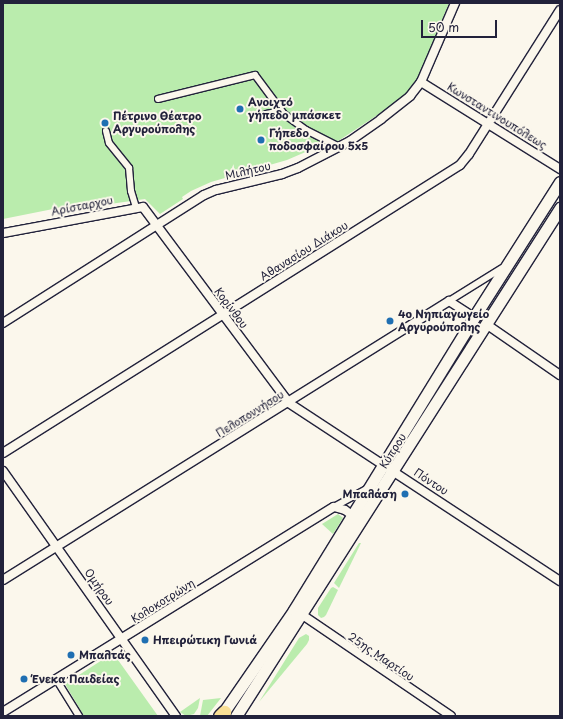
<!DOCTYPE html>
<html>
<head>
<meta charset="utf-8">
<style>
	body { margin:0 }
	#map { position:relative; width:563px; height:719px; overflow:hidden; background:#fbf7ec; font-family:"Playpen Sans",sans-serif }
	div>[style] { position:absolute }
	.green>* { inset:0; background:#baecad }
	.roads { filter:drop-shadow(1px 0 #22223b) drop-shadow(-1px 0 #22223b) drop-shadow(0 1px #22223b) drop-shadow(0 -1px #22223b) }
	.pedestrian>* { height:6px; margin:-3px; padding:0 3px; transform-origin:3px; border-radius:3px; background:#fbf7ec }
	.minor>* { height:8px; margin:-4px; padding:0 4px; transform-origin:4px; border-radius:4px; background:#fbf7ec }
	.secondary>* { height:11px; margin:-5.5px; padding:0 5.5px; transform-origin:5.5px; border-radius:5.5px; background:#fbf7ec }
	.primary>* { height:13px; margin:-6.5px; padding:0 6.5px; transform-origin:6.5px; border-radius:6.5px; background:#f9df96 }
	.dots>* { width:11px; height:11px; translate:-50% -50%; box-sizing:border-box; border:2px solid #fbf7ec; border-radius:50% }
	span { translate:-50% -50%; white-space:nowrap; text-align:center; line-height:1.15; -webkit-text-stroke:4px #fbf7ec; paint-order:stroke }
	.poi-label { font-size:11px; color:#22223b; font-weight:700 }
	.left { translate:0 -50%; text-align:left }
	.right { translate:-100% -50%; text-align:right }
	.street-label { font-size:11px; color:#22223b }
	.frame { position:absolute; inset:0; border:4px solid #22223b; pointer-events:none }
	.scale { position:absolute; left:421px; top:20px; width:76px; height:18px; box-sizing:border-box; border:2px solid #22223b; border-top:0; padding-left:5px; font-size:12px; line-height:14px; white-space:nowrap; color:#22223b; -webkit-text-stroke:3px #fbf7ec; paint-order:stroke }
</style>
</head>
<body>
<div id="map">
	<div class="green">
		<div style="clip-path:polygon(3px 3px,449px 3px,419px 76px,405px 95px,376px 116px,326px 149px,324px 144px,287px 160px,211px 182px,191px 191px,182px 197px,183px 199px,160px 214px,145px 199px,96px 206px,93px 201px,3px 219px)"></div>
		<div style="clip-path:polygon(338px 514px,343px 518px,333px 534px,322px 524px)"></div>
		<div style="clip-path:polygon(359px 543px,361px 543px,339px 588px,334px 583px)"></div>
		<div style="clip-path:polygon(333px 587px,338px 590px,326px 615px,324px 617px,321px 618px,318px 615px,318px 608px,331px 588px)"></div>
		<div style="clip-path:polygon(306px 634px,309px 636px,309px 640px,307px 644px,259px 702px,299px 638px)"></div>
		<div style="clip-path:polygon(113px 653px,158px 716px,84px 716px,65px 684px)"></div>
		<div style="clip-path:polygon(200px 698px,198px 708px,194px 714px,186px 716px,180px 712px)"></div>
		<div style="clip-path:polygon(221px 698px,207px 716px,200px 716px,203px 700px)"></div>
	</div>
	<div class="roads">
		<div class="pedestrian">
			<div style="left:158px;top:99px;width:100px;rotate:-13.9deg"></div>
			<div style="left:255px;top:75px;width:49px;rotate:53.4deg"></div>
			<div style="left:284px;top:114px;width:27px;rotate:36deg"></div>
			<div style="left:306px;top:130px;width:37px;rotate:27deg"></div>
			<div style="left:266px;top:114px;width:15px;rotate:-11deg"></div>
			<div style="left:106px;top:131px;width:12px;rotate:76deg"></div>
			<div style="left:109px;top:143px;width:32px;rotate:51deg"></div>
			<div style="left:129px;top:168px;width:23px;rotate:85deg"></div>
			<div style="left:131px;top:191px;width:17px;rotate:73deg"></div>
			<div style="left:449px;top:301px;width:62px;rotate:-31.9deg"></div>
			<div style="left:334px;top:507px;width:39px;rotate:-29deg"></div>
			<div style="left:56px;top:679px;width:44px;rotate:58.1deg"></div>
		</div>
		<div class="minor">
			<div style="left:421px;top:82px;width:164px;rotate:32deg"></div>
			<div style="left:3px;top:233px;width:142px;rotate:-10.5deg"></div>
			<div style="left:143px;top:207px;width:244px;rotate:53.3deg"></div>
			<div style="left:289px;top:403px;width:324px;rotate:33.3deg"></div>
			<div style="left:3px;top:323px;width:238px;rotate:-32.5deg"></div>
			<div style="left:204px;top:195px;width:13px;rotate:-23deg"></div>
			<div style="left:216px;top:190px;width:68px;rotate:-13.6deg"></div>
			<div style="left:282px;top:174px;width:17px;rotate:-21deg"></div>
			<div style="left:298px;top:168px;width:59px;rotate:-27.4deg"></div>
			<div style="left:350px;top:141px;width:38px;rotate:-35deg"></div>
			<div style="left:381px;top:119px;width:37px;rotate:-38deg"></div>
			<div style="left:410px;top:96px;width:18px;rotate:-52deg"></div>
			<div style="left:421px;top:82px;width:86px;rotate:-66.7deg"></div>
			<div style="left:486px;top:324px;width:90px;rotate:34.6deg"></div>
			<div style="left:3px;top:453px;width:540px;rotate:-32.22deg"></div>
			<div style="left:460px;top:165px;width:14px;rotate:-51deg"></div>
			<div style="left:469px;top:154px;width:170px;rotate:-57.7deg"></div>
			<div style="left:3px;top:471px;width:300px;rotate:54.8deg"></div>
			<div style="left:3px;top:580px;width:526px;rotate:-32.03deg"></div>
			<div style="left:449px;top:301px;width:30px;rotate:33deg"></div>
			<div style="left:301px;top:614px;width:181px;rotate:34.2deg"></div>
			<div style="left:3px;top:712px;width:389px;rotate:-31.8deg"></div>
			<div style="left:334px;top:507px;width:11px;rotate:15deg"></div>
			<div style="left:345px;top:510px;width:9px;rotate:36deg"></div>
		</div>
		<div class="secondary">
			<div style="left:221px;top:716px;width:129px;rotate:-55.4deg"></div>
			<div style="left:294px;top:610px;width:344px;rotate:-58.4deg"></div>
			<div style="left:474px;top:317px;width:160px;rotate:-57.5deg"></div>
			<div style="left:236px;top:716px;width:603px;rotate:-57.47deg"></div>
		</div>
		<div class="primary">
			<div style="left:220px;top:716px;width:6px;rotate:-45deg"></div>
		</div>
	</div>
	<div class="dots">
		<div style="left:240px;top:109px;background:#1f6fb2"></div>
		<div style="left:105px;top:123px;background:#1f6fb2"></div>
		<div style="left:261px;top:140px;background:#1f6fb2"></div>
		<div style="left:390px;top:321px;background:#1f6fb2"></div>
		<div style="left:405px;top:494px;background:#1f6fb2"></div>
		<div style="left:145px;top:640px;background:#1f6fb2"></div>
		<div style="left:71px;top:655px;background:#1f6fb2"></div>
		<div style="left:24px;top:679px;background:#1f6fb2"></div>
	</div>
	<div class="poi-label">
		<span class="left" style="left:248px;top:109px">Ανοιχτό<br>γήπεδο μπάσκετ</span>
		<span class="left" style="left:113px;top:123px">Πέτρινο Θέατρο<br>Αργυρούπολης</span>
		<span class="left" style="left:269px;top:140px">Γήπεδο<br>ποδοσφαίρου 5x5</span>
		<span class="left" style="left:398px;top:321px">4ο Νηπιαγωγείο<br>Αργυρούπολης</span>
		<span class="right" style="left:397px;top:494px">Μπαλάση</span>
		<span class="left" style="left:153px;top:640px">Ηπειρώτικη Γωνιά</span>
		<span class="left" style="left:79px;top:655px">Μπαλτάς</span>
		<span class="left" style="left:32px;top:679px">Ένεκα Παιδείας</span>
	</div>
	<div class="street-label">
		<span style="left:497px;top:116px;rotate:32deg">Κωνσταντινουπόλεως</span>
		<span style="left:248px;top:171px;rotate:-13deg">Μιλήτου</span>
		<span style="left:82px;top:206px;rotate:-11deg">Αρίσταρχου</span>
		<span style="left:304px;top:251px;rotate:-32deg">Αθανασίου Διάκου</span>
		<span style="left:231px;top:308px;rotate:53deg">Κορίνθου</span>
		<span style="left:250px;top:414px;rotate:-32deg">Πελοποννήσου</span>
		<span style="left:393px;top:451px;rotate:-58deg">Κύπρου</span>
		<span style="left:431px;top:482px;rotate:33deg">Πόντου</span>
		<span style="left:99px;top:587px;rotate:55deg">Ομήρου</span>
		<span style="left:163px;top:601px;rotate:-32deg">Κολοκοτρώνη</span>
		<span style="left:381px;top:657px;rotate:34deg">25ης Μαρτίου</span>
	</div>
	<div class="frame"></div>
	<div class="scale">50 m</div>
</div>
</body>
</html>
